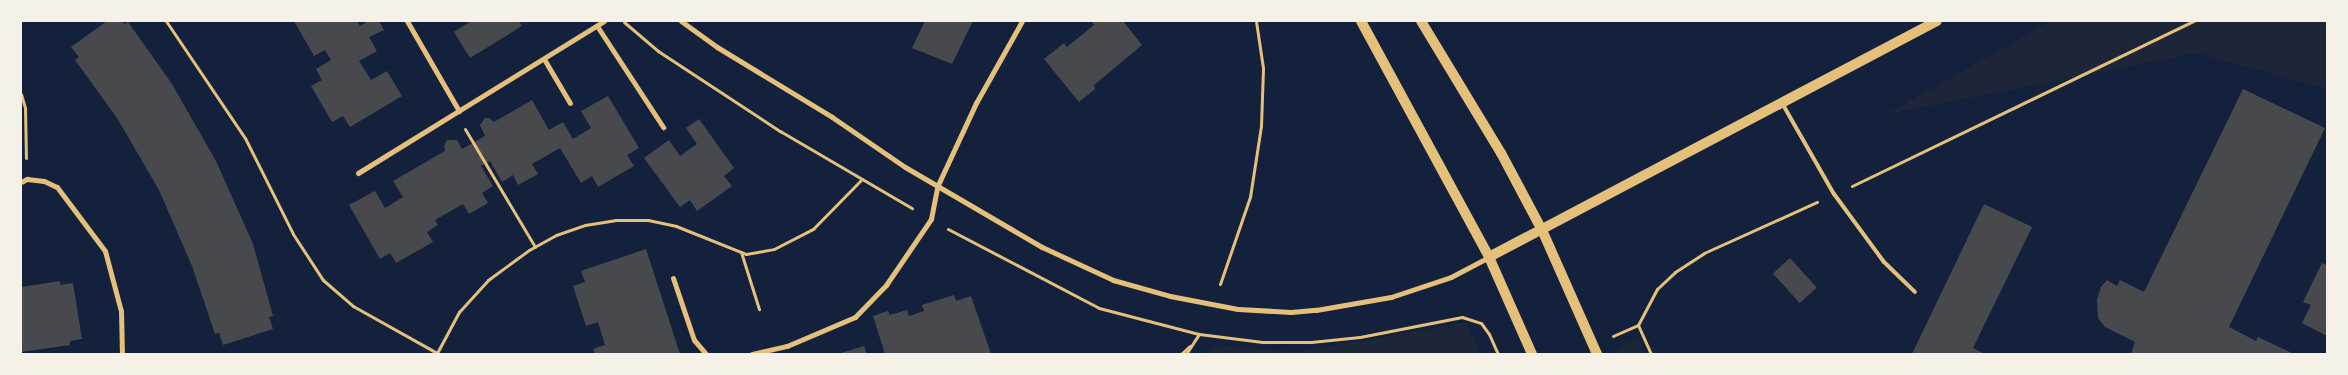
<!DOCTYPE html>
<html>
<head>
<meta charset="utf-8">
<style>
	body { margin:0 }
	#map { position:relative; width:2348px; height:375px; overflow:hidden; background:#14213d; font-family:"Fira Sans",sans-serif }
	div>[style] { position:absolute }
	.green>* { inset:0; background:#1d2539 }
	.building>* { inset:0; background:#48494c; transform-origin:0 0 }
	.path>* { height:3px; margin:-1.5px; padding:0 1.5px; transform-origin:1.5px; border-radius:1.5px; background:#e5c07b }
	.service>* { height:4px; margin:-2px; padding:0 2px; transform-origin:2px; border-radius:2px; background:#e5c07b }
	.minor>* { height:5px; margin:-2.5px; padding:0 2.5px; transform-origin:2.5px; border-radius:2.5px; background:#e5c07b }
	.secondary>* { height:10px; margin:-5px; padding:0 5px; transform-origin:5px; border-radius:5px; background:#e5c07b }
	span { translate:-50% -50%; white-space:nowrap; text-align:center; line-height:1.15; -webkit-text-stroke:4.5px #f6f1e7; paint-order:stroke }
	.frame { position:absolute; inset:0; border:22px solid #f6f1e7; pointer-events:none }
</style>
</head>
<body>
<div id="map">
	<div class="green">
		<div style="clip-path:polygon(2051px 21px,2327px 21px,2327px 89px,2196px 53px,1887px 114px)"></div>
		<div style="clip-path:polygon(1466px 322px,1480px 354px,1204px 354px,1220px 346px,1298px 352px)"></div>
		<div style="clip-path:polygon(1639px 338px,1645px 354px,1619px 354px,1617px 348px)"></div>
	</div>
	<div class="building">
		<div style="clip-path:polygon(107px 21px,122px 21px,124px 24px,128px 22px,172px 84px,216px 161px,253px 244px,273px 316px,269px 317px,273px 329px,223px 345px,219px 333px,215px 334px,192px 266px,159px 190px,117px 118px,75px 60px,79px 57px,71px 47px)"></div>
		<div style="clip-path:polygon(294px 21px,357px 21px,360px 26px,368px 21px,379px 21px,384px 30px,369px 37px,377px 51px,359px 61px,371px 80px,387px 71px,402px 96px,350px 127px,343px 116px,332px 122px,311px 86px,322px 80px,316px 69px,331px 60px,325px 50px,314px 56px)"></div>
		<div style="clip-path:polygon(471px 21px,519px 21px,522px 26px,470px 58px,454px 32px)"></div>
		<div style="clip-path:polygon(925px 21px,973px 21px,952px 64px,912px 48px)"></div>
		<div style="clip-path:polygon(1091px 21px,1123px 21px,1142px 45px,1111px 71px,1094px 85px,1095px 89px,1079px 102px,1044px 59px,1064px 43px,1067px 47px,1094px 25px)"></div>
		<div style="clip-path:polygon(2243px 89px,2325px 128px,2229px 327px,2256px 341px,2258px 337px,2294px 354px,2131px 354px,2135px 342px,2105px 327px,2098px 318px,2097px 299px,2101px 287px,2107px 280px,2117px 286px,2120px 280px,2144px 292px)"></div>
		<div style="clip-path:polygon(608px 96px,639px 148px,627px 155px,634px 166px,598px 187px,592px 176px,581px 183px,560px 148px,532px 164px,538px 174px,518px 185px,513px 175px,502px 182px,490px 161px,481px 166px,493px 186px,482px 193px,488px 203px,469px 214px,463px 204px,435px 220px,438px 225px,427px 232px,433px 242px,396px 263px,390px 253px,380px 259px,349px 205px,375px 191px,385px 208px,403px 197px,393px 181px,445px 151px,444px 146px,447px 140px,457px 140px,462px 149px,485px 136px,480px 125px,485px 118px,489px 118px,494px 122px,532px 100px,549px 130px,563px 122px,573px 139px,591px 128px,581px 111px)"></div>
		<div style="clip-path:polygon(699px 119px,734px 168px,724px 176px,732px 186px,697px 211px,690px 200px,680px 207px,644px 158px,669px 140px,680px 156px,697px 144px,686px 128px)"></div>
		<div style="clip-path:polygon(1984px 204px,2032px 227px,1973px 348px,1985px 354px,1912px 354px)"></div>
		<div style="clip-path:polygon(646px 249px,680px 354px,595px 354px,593px 349px,605px 345px,598px 322px,586px 326px,573px 286px,585px 282px,581px 271px)"></div>
		<div style="left:1790px;top:258px;width:40px;height:23px;rotate:48deg"></div>
		<div style="clip-path:polygon(2322px 263px,2327px 265px,2327px 336px,2302px 323px,2311px 305px,2303px 302px)"></div>
		<div style="clip-path:polygon(60px 281px,60px 285px,73px 283px,82px 339px,70px 341px,70px 345px,21px 352px,21px 287px)"></div>
		<div style="clip-path:polygon(954px 295px,956px 301px,971px 296px,991px 354px,885px 354px,873px 316px,888px 311px,890px 315px,907px 310px,909px 316px,924px 311px,922px 305px)"></div>
		<div style="clip-path:polygon(864px 346px,867px 354px,841px 354px,841px 353px)"></div>
	</div>
	<div class="path">
		<div style="left:166px;top:21px;width:141px;rotate:56deg"></div>
		<div style="left:245px;top:138px;width:107px;rotate:63.4deg"></div>
		<div style="left:293px;top:234px;width:55px;rotate:56.9deg"></div>
		<div style="left:323px;top:280px;width:40px;rotate:41deg"></div>
		<div style="left:353px;top:306px;width:96px;rotate:29.2deg"></div>
		<div style="left:624px;top:22px;width:45px;rotate:40.5deg"></div>
		<div style="left:658px;top:51px;width:146px;rotate:33.3deg"></div>
		<div style="left:780px;top:131px;width:153px;rotate:30.3deg"></div>
		<div style="left:21px;top:94px;width:15px;rotate:74deg"></div>
		<div style="left:25px;top:108px;width:50px;rotate:88.9deg"></div>
		<div style="left:465px;top:129px;width:137px;rotate:59.3deg"></div>
		<div style="left:1852px;top:186px;width:380px;rotate:-25.8deg"></div>
		<div style="left:948px;top:229px;width:170px;rotate:27.6deg"></div>
		<div style="left:1099px;top:308px;width:103px;rotate:14.6deg"></div>
		<div style="left:1199px;top:334px;width:64px;rotate:7.2deg"></div>
		<div style="left:1262px;top:342px;width:49px"></div>
		<div style="left:1311px;top:342px;width:49px;rotate:-5.8deg"></div>
		<div style="left:1360px;top:337px;width:104px;rotate:-11.1deg"></div>
		<div style="left:1462px;top:317px;width:20px;rotate:18deg"></div>
		<div style="left:1481px;top:323px;width:14px;rotate:54deg"></div>
		<div style="left:1489px;top:334px;width:22px;rotate:66deg"></div>
		<div style="left:741px;top:252px;width:60px;rotate:72.5deg"></div>
		<div style="left:1220px;top:284px;width:92px;rotate:-71deg"></div>
		<div style="left:1250px;top:197px;width:72px;rotate:-81.2deg"></div>
		<div style="left:1261px;top:126px;width:58px;rotate:-88deg"></div>
		<div style="left:1263px;top:68px;width:48px;rotate:-98.5deg"></div>
		<div style="left:1638px;top:325px;width:32px;rotate:66deg"></div>
		<div style="left:1613px;top:336px;width:27px;rotate:-24deg"></div>
		<div style="left:1638px;top:325px;width:41px;rotate:-62.2deg"></div>
		<div style="left:1657px;top:289px;width:25px;rotate:-43deg"></div>
		<div style="left:1675px;top:272px;width:35px;rotate:-33deg"></div>
		<div style="left:1704px;top:253px;width:124px;rotate:-24.3deg"></div>
		<div style="left:437px;top:353px;width:47px;rotate:-61.8deg"></div>
		<div style="left:459px;top:312px;width:43px;rotate:-47.8deg"></div>
		<div style="left:488px;top:280px;width:51px;rotate:-36.2deg"></div>
		<div style="left:529px;top:250px;width:31px;rotate:-29deg"></div>
		<div style="left:556px;top:235px;width:31px;rotate:-19deg"></div>
		<div style="left:585px;top:225px;width:30px;rotate:-9deg"></div>
		<div style="left:615px;top:220px;width:33px"></div>
		<div style="left:648px;top:220px;width:29px;rotate:12deg"></div>
		<div style="left:676px;top:226px;width:75px;rotate:21.8deg"></div>
		<div style="left:746px;top:254px;width:28px;rotate:-10deg"></div>
		<div style="left:774px;top:249px;width:44px;rotate:-27.1deg"></div>
		<div style="left:813px;top:229px;width:70px;rotate:-45.6deg"></div>
		<div style="left:1181px;top:354px;width:12px;rotate:-42deg"></div>
		<div style="left:1186px;top:354px;width:24px;rotate:-57deg"></div>
	</div>
	<div class="service">
		<div style="left:1782px;top:103px;width:105px;rotate:60.3deg"></div>
		<div style="left:1834px;top:194px;width:84px;rotate:53.7deg"></div>
		<div style="left:1884px;top:262px;width:43px;rotate:44.1deg"></div>
	</div>
	<div class="minor">
		<div style="left:407px;top:21px;width:104px;rotate:60deg"></div>
		<div style="left:681px;top:21px;width:44px;rotate:35.8deg"></div>
		<div style="left:717px;top:47px;width:135px;rotate:31.3deg"></div>
		<div style="left:832px;top:117px;width:88px;rotate:34.4deg"></div>
		<div style="left:905px;top:167px;width:159px;rotate:30.3deg"></div>
		<div style="left:1042px;top:247px;width:78px;rotate:24.9deg"></div>
		<div style="left:1113px;top:280px;width:59px;rotate:15.7deg"></div>
		<div style="left:1170px;top:296px;width:69px;rotate:10.8deg"></div>
		<div style="left:1238px;top:309px;width:53px;rotate:3.2deg"></div>
		<div style="left:1291px;top:312px;width:25px;rotate:-5deg"></div>
		<div style="left:1316px;top:310px;width:76px;rotate:-9.8deg"></div>
		<div style="left:1391px;top:297px;width:63px;rotate:-18.4deg"></div>
		<div style="left:1451px;top:277px;width:43px;rotate:-27.8deg"></div>
		<div style="left:597px;top:26px;width:121px;rotate:56.8deg"></div>
		<div style="left:544px;top:59px;width:51px;rotate:59.4deg"></div>
		<div style="left:358px;top:173px;width:289px;rotate:-31.7deg"></div>
		<div style="left:21px;top:182px;width:7px;rotate:-27deg"></div>
		<div style="left:27px;top:179px;width:17px;rotate:7deg"></div>
		<div style="left:44px;top:181px;width:14px;rotate:25deg"></div>
		<div style="left:57px;top:187px;width:80px;rotate:53.1deg"></div>
		<div style="left:105px;top:251px;width:62px;rotate:75.1deg"></div>
		<div style="left:121px;top:311px;width:43px;rotate:88.7deg"></div>
		<div style="left:673px;top:278px;width:65px;rotate:71.3deg"></div>
		<div style="left:694px;top:340px;width:18px;rotate:49deg"></div>
		<div style="left:752px;top:354px;width:36px;rotate:-13deg"></div>
		<div style="left:787px;top:346px;width:74px;rotate:-23.1deg"></div>
		<div style="left:855px;top:317px;width:45px;rotate:-45.9deg"></div>
		<div style="left:886px;top:285px;width:80px;rotate:-55.7deg"></div>
		<div style="left:931px;top:219px;width:33px;rotate:-79deg"></div>
		<div style="left:937px;top:187px;width:93px;rotate:-65.1deg"></div>
		<div style="left:976px;top:103px;width:94px;rotate:-60.7deg"></div>
	</div>
	<div class="secondary">
		<div style="left:1361px;top:21px;width:268px;rotate:61.5deg"></div>
		<div style="left:1489px;top:257px;width:106px;rotate:66.1deg"></div>
		<div style="left:1421px;top:21px;width:154px;rotate:58.8deg"></div>
		<div style="left:1501px;top:153px;width:87px;rotate:62deg"></div>
		<div style="left:1542px;top:230px;width:136px;rotate:66.1deg"></div>
		<div style="left:1489px;top:257px;width:506px;rotate:-27.78deg"></div>
	</div>
	<div class="frame"></div>
</div>
</body>
</html>
